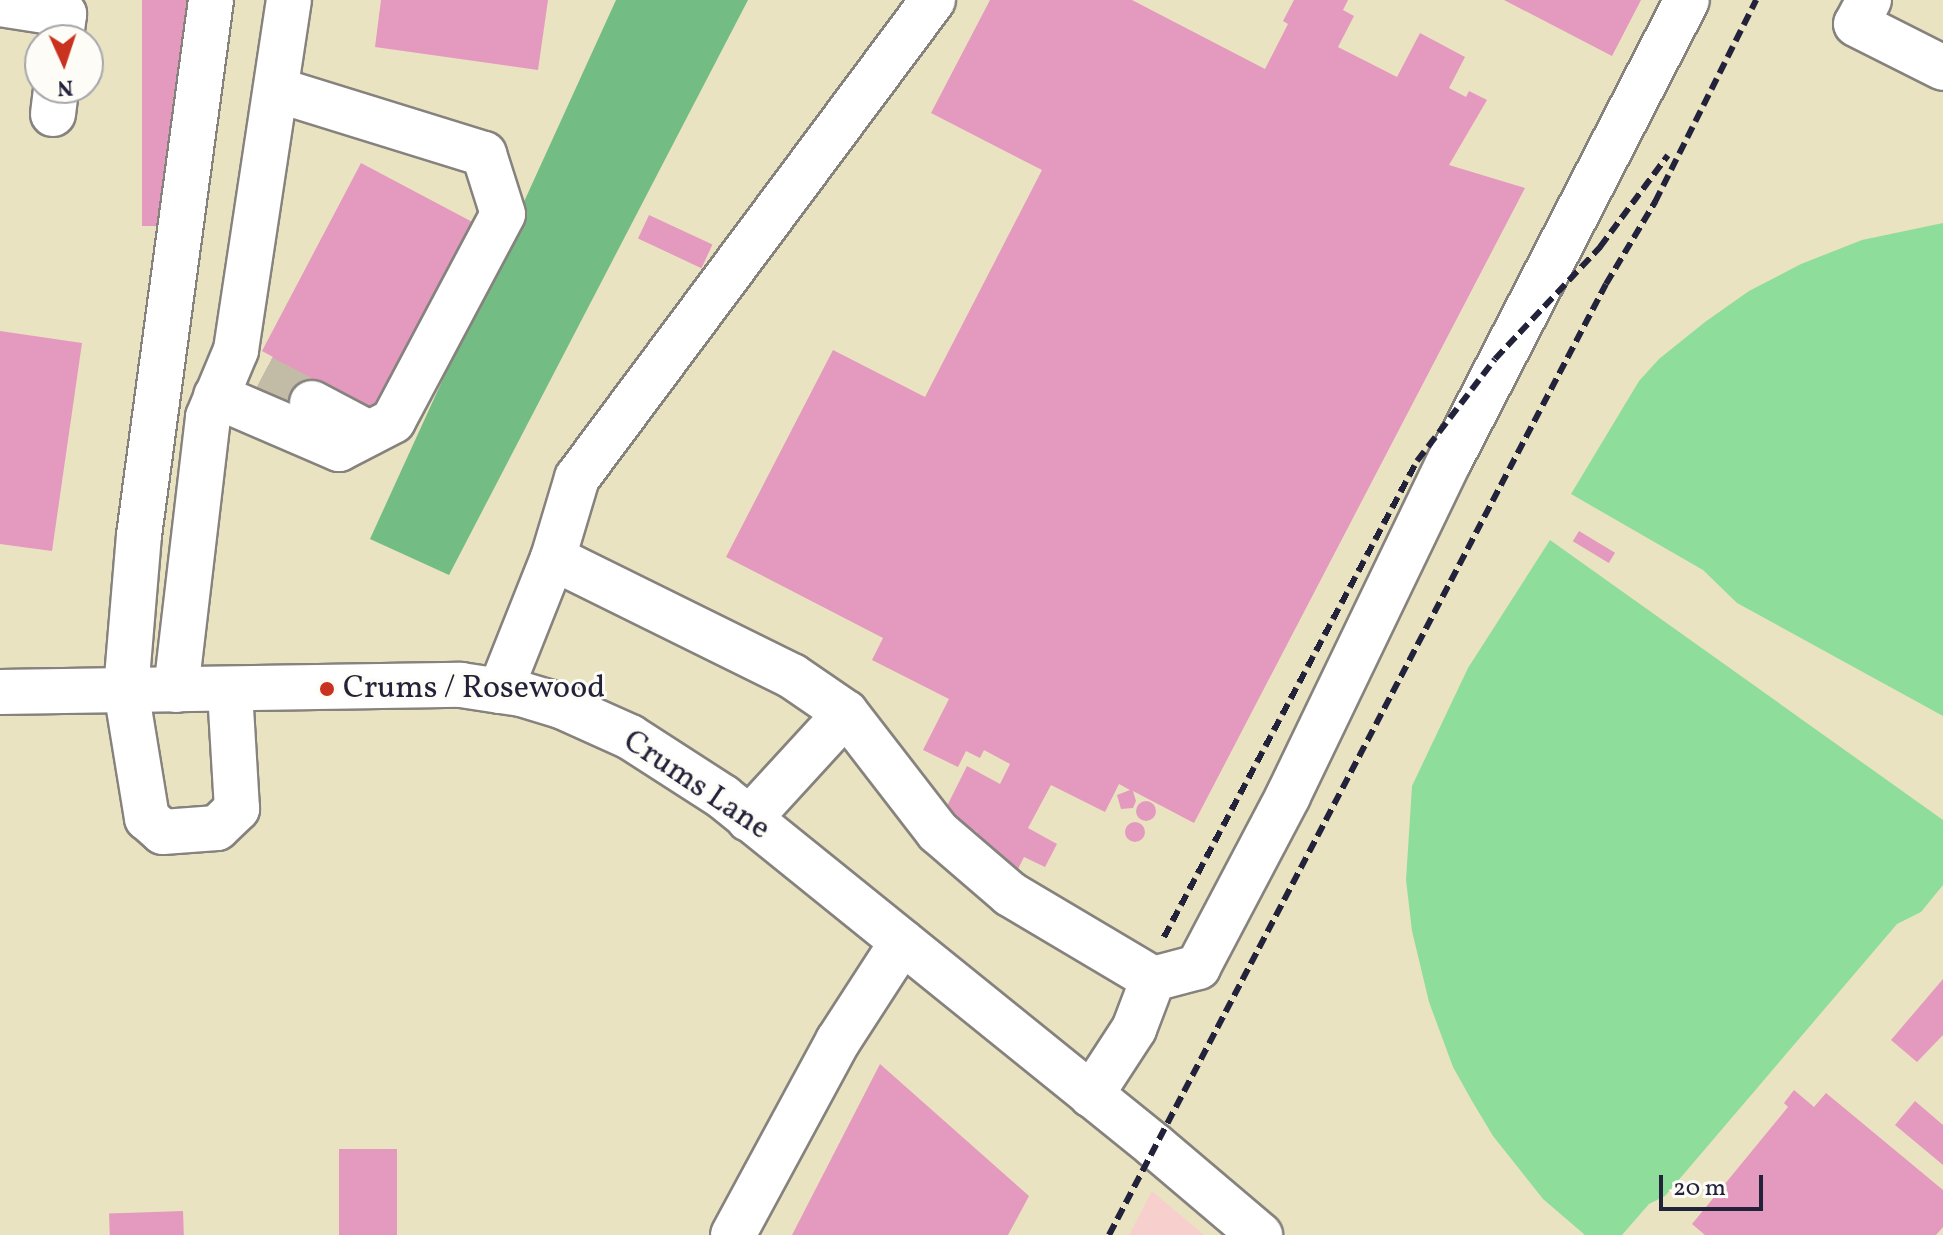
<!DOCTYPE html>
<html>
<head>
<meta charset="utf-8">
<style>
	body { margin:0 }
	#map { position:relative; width:1943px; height:1235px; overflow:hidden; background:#eae3c2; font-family:Vollkorn,serif }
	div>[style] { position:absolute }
	.built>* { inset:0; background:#f7d0cd }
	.green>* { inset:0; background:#8fdd9b }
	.forest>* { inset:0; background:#73bc83 }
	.building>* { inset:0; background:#e499be; transform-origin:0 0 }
	.round { border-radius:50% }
	.minor-tunnel>* { height:44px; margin-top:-22px; transform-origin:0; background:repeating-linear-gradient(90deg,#c2bca7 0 44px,transparent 0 66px) }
	.roads { filter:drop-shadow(2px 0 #86827e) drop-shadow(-2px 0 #86827e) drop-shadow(0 2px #86827e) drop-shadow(0 -2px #86827e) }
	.minor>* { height:44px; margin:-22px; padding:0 22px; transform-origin:22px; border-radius:22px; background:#fff }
	.rail>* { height:6px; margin-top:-3px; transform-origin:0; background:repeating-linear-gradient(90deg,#22223b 0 12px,transparent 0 18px) }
	.dots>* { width:22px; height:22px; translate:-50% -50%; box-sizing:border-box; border:4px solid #fdfcf7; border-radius:50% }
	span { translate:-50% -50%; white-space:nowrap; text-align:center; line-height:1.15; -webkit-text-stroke:6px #fdfcf7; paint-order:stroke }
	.poi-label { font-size:32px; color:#22223b }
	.left { translate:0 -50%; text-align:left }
	.street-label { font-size:32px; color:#22223b }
	.north { position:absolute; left:24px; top:24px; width:80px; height:80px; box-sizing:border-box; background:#fdfcf7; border:2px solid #a5a5ac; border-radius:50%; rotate:177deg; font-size:22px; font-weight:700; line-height:32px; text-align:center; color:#22223b }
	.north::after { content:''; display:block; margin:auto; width:28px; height:36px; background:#c8321e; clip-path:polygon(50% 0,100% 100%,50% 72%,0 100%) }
	.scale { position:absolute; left:1659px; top:1175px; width:104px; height:36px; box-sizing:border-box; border:4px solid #22223b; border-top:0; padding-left:10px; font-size:24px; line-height:28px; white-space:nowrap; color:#22223b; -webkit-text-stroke:6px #fdfcf7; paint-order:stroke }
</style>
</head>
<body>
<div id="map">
	<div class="built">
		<div style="clip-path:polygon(1152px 1191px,1204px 1235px,1129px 1235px)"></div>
	</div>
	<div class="green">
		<div style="clip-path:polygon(1943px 223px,1943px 716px,1737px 603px,1703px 570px,1571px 494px,1639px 381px,1659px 359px,1705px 322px,1749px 291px,1801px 264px,1862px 240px)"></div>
		<div style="clip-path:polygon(1550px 540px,1943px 820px,1943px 885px,1921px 912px,1897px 924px,1665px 1196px,1649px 1204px,1622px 1235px,1585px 1235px,1543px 1199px,1493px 1136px,1472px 1101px,1453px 1067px,1429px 1002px,1412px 931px,1406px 880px,1412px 786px,1468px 668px)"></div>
	</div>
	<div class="forest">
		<div style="clip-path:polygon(616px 0,748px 0,449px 575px,370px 539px)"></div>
	</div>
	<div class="building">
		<div style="left:142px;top:0;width:46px;height:226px"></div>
		<div style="clip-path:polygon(381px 0,548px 0,538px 70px,375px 47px)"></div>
		<div style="clip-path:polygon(990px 0,1132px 0,1265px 69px,1288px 24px,1283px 21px,1294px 0,1348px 0,1343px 10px,1354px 16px,1338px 47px,1397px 77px,1420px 33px,1465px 57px,1449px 88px,1466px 97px,1469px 91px,1487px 100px,1449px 165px,1525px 188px,1194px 823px,1133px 791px,1136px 801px,1133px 808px,1121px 809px,1117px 795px,1130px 790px,1119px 784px,1105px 812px,1051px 785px,1028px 828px,1057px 844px,1045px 867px,1024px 857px,1017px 871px,970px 846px,977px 832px,943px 814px,967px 766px,1000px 784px,1010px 764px,984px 750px,980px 758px,966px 751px,958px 767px,923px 750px,949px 699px,872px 660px,883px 638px,726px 557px,833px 350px,925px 397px,1042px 170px,931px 113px)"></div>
		<div style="clip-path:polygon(1504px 0,1641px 0,1612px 56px)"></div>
		<div style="clip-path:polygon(361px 163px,480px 226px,381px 414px,322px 383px,301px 421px,252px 396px,273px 357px,262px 351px)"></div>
		<div style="left:649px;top:215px;width:70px;height:26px;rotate:25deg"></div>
		<div style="clip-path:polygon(0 331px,82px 343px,52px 551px,0 544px)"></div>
		<div style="left:1579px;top:531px;width:42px;height:12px;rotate:31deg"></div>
		<div class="round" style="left:1136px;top:801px;width:20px;height:20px"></div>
		<div class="round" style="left:1125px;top:822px;width:20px;height:20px"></div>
		<div style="clip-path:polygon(1943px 979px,1943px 1035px,1917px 1062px,1891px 1040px)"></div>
		<div style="clip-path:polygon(880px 1064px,1029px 1196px,1008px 1235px,792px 1235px)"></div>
		<div style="clip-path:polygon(1794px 1090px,1814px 1107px,1826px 1093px,1943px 1190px,1943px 1227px,1936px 1235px,1705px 1235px,1692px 1224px,1788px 1107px,1784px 1103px)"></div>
		<div style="clip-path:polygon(1915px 1101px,1943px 1125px,1943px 1165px,1895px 1125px)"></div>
		<div style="left:339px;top:1149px;width:58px;height:86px"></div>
		<div style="left:183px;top:1211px;width:24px;height:74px;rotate:88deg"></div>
	</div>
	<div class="minor-tunnel">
		<div style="left:262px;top:377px;width:56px;rotate:27.5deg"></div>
	</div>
	<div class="roads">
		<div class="minor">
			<div style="left:211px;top:0;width:540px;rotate:97.66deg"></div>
			<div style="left:139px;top:535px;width:156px;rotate:94.8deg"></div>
			<div style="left:126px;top:690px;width:130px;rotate:80.7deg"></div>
			<div style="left:147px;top:818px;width:21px;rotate:41deg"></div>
			<div style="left:163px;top:832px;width:54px;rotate:-4.2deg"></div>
			<div style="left:217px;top:828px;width:28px;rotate:-44deg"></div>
			<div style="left:237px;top:809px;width:119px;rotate:-93.4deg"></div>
			<div style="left:1869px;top:0;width:27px;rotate:118deg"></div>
			<div style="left:1856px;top:24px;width:97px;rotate:26.8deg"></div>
			<div style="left:0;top:4px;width:65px;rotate:8.9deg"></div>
			<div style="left:64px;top:14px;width:26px;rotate:97deg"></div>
			<div style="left:53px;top:114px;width:26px;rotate:-83deg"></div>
			<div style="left:216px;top:396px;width:134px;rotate:23.3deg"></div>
			<div style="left:339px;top:449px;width:61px;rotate:-27.4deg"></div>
			<div style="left:393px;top:421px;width:234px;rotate:-62deg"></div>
			<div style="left:503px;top:214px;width:63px;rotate:-107.6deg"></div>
			<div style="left:484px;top:154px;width:217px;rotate:-162.8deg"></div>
			<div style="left:312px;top:403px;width:64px;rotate:27.8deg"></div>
			<div style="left:553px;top:558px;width:267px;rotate:26.3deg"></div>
			<div style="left:792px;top:676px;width:65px;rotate:34.4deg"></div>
			<div style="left:846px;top:713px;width:144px;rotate:132.5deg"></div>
			<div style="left:176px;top:690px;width:275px;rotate:-83.3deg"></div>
			<div style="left:208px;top:417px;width:73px;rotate:-67.3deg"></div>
			<div style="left:236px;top:350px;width:354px;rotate:-81.4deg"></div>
			<div style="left:500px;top:691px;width:143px;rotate:-68.3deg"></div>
			<div style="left:553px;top:558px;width:84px;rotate:-73.3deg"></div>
			<div style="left:577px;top:478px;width:596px;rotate:-53.32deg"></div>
			<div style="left:0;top:692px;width:461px;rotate:-0.9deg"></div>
			<div style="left:461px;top:685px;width:61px;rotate:8.5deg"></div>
			<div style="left:521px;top:694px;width:42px;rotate:16.7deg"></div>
			<div style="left:561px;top:706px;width:76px;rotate:24.2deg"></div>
			<div style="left:630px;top:737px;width:111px;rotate:32.8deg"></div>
			<div style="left:723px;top:797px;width:555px;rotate:38.93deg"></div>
			<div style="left:1155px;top:1146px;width:138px;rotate:40.3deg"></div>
			<div style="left:846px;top:713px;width:150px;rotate:52.3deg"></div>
			<div style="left:938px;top:832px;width:95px;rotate:40.7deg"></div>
			<div style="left:1010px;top:894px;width:166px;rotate:30.7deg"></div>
			<div style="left:1153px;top:979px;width:47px;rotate:-14.9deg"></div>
			<div style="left:1198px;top:967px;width:193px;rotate:-62.2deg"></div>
			<div style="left:1288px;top:796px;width:373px;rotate:-64.3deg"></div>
			<div style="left:1450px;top:460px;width:517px;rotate:-62.74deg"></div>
			<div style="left:1091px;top:1095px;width:79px;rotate:-56.9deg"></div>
			<div style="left:1134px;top:1029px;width:53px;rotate:-69.2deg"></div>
			<div style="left:733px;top:1235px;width:221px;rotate:-61.6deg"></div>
			<div style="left:838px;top:1041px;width:118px;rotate:-57.1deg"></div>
		</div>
	</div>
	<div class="rail">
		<div style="left:1164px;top:937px;width:539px;rotate:-62.01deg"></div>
		<div style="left:1417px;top:461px;width:128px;rotate:-52.6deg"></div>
		<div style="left:1495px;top:359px;width:154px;rotate:-46.8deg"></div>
		<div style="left:1600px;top:247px;width:114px;rotate:-53.5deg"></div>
		<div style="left:1109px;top:1235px;width:1073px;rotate:-62.41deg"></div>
		<div style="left:1606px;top:284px;width:96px;rotate:-59.1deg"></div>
		<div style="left:1655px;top:202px;width:226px;rotate:-63.4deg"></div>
	</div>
	<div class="dots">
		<div style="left:327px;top:689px;background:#c8321e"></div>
	</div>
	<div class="poi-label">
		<span class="left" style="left:343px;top:689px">Crums / Rosewood</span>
	</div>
	<div class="street-label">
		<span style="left:696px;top:786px;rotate:34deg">Crums Lane</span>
	</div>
	<div class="north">N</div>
	<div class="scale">20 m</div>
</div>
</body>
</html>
